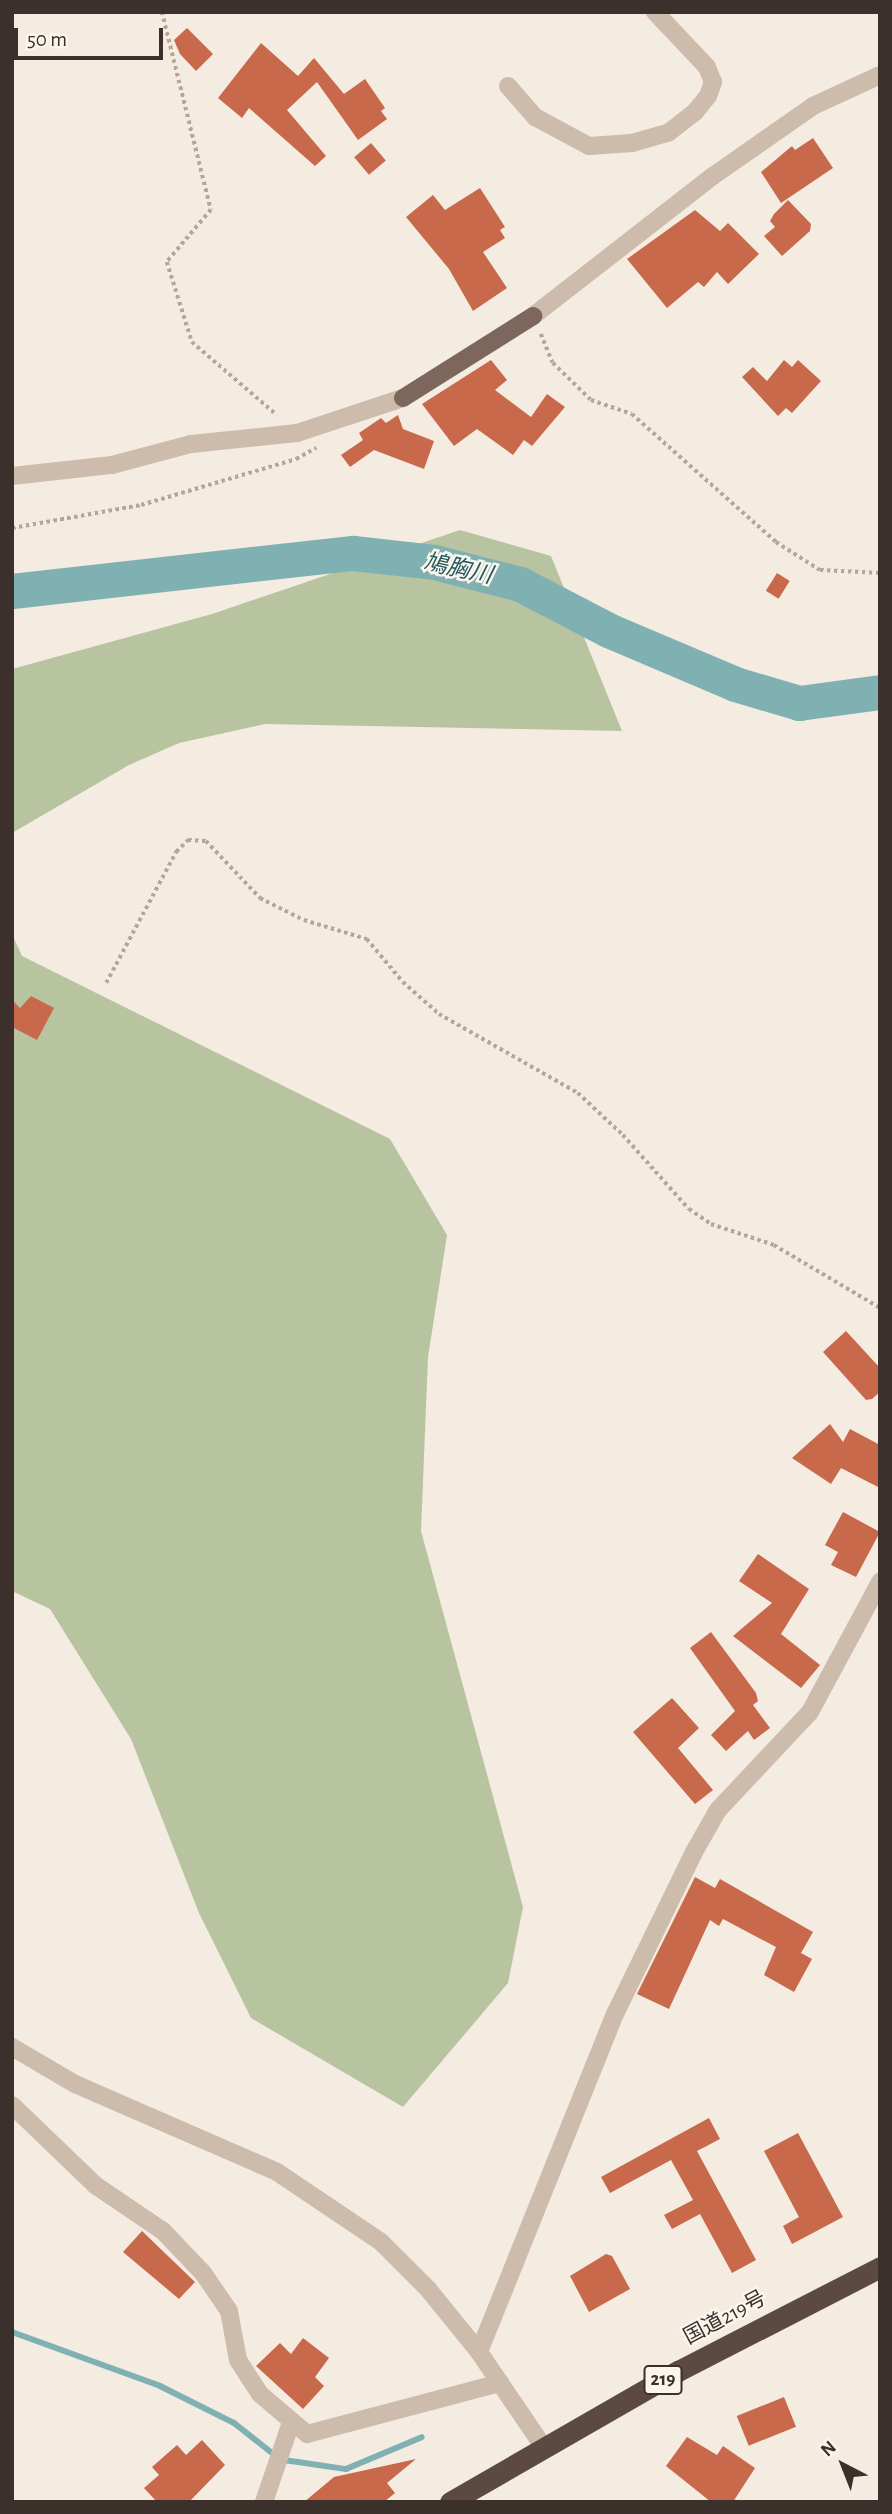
<!DOCTYPE html>
<html>
<head>
<meta charset="utf-8">
<style>
	body { margin:0 }
	#map { position:relative; width:892px; height:2514px; overflow:hidden; background:#f4ebe1; font-family:"Alegreya Sans","Noto Sans JP",sans-serif }
	div>[style] { position:absolute }
	.green>* { inset:0; background:#b8c4a0 }
	.stream>* { height:6px; margin:-3px; padding:0 3px; transform-origin:3px; border-radius:3px; background:#7fb0b2 }
	.river>* { height:35px; margin:-17.5px; padding:0 17.5px; transform-origin:17.5px; border-radius:17.5px; background:#7fb0b2 }
	.building>* { inset:0; background:#c8694b; transform-origin:0 0 }
	.path>* { height:3.5px; margin-top:-1.75px; transform-origin:0; background:repeating-linear-gradient(90deg,#b9a596 0 3.5px,transparent 0 7px) }
	.minor>* { height:18px; margin:-9px; padding:0 9px; transform-origin:9px; border-radius:9px; background:#cdbbac }
	.major>* { height:18px; margin:-9px; padding:0 9px; transform-origin:9px; border-radius:9px; background:#7d675c }
	.highway>* { height:21px; margin:-10.5px; padding:0 10.5px; transform-origin:10.5px; border-radius:10.5px; background:#5c4a42 }
	span { translate:-50% -50%; white-space:nowrap; text-align:center; line-height:1.15; -webkit-text-stroke:5px #fbf5ee; paint-order:stroke }
	.shield-label span { padding:2px 5px; background:#fbf5ee; border:2px solid; border-radius:5px; -webkit-text-stroke-width:0 }
	.shield-label { font-size:19px; color:#3b302b; font-weight:700 }
	.street-label { font-size:21px; color:#3b302b }
	.water-label { font-size:23px; color:#1f5a5e; font-style:italic }
	.frame { position:absolute; inset:0; border:14px solid #3b302b; pointer-events:none }
	.north { position:absolute; left:808px; top:2430px; width:70px; height:70px; -webkit-text-stroke:5px #fbf5ee; paint-order:stroke; rotate:318deg; font-size:19px; font-weight:700; line-height:28px; text-align:center; color:#3b302b }
	.north::after { content:''; display:block; margin:auto; width:24px; height:32px; background:#3b302b; clip-path:polygon(50% 0,100% 100%,50% 72%,0 100%) }
	.scale { position:absolute; left:14px; top:28px; width:149px; height:32px; box-sizing:border-box; border:4px solid #3b302b; border-top:0; padding-left:9px; font-size:21px; line-height:24px; white-space:nowrap; color:#3b302b; -webkit-text-stroke:5px #fbf5ee; paint-order:stroke }
</style>
</head>
<body>
<div id="map">
	<div class="green">
		<div style="clip-path:polygon(460px 530px,551px 556px,622px 731px,265px 724px,179px 743px,129px 765px,12px 833px,12px 669px,212px 614px)"></div>
		<div style="clip-path:polygon(12px 934px,22px 956px,390px 1139px,447px 1235px,428px 1357px,421px 1531px,523px 1907px,508px 1983px,403px 2107px,251px 2018px,199px 1913px,131px 1739px,50px 1609px,12px 1591px)"></div>
	</div>
	<div class="stream">
		<div style="left:12px;top:2332px;width:158px;rotate:20deg"></div>
		<div style="left:160px;top:2386px;width:83px;rotate:26.6deg"></div>
		<div style="left:234px;top:2423px;width:48px;rotate:38.3deg"></div>
		<div style="left:284px;top:2460px;width:63px;rotate:8.3deg"></div>
		<div style="left:346px;top:2469px;width:82px;rotate:-22.8deg"></div>
	</div>
	<div class="river">
		<div style="left:12px;top:591px;width:343px;rotate:-6.4deg"></div>
		<div style="left:353px;top:553px;width:81px;rotate:6.3deg"></div>
		<div style="left:434px;top:562px;width:89px;rotate:14.3deg"></div>
		<div style="left:520px;top:584px;width:99px;rotate:27.6deg"></div>
		<div style="left:608px;top:630px;width:138px;rotate:23deg"></div>
		<div style="left:735px;top:684px;width:67px;rotate:16.5deg"></div>
		<div style="left:799px;top:703px;width:82px;rotate:-7.7deg"></div>
	</div>
	<div class="building">
		<div style="clip-path:polygon(187px 28px,213px 54px,196px 71px,180px 54px,174px 40px)"></div>
		<div style="clip-path:polygon(261px 43px,298px 76px,314px 58px,344px 94px,365px 79px,385px 108px,381px 111px,387px 119px,358px 140px,317px 82px,287px 110px,326px 156px,315px 166px,249px 108px,242px 118px,218px 98px)"></div>
		<div style="clip-path:polygon(813px 138px,833px 168px,781px 203px,761px 172px,792px 146px,795px 150px)"></div>
		<div style="left:371px;top:143px;width:23px;height:22px;rotate:50deg"></div>
		<div style="clip-path:polygon(480px 188px,505px 227px,500px 230px,505px 238px,483px 252px,507px 288px,473px 311px,449px 269px,406px 217px,433px 195px,445px 210px)"></div>
		<div style="clip-path:polygon(788px 200px,811px 224px,810px 231px,782px 256px,764px 236px,775px 227px,770px 221px,774px 214px)"></div>
		<div style="clip-path:polygon(695px 210px,720px 231px,728px 223px,759px 254px,728px 284px,717px 272px,704px 287px,698px 282px,667px 308px,627px 259px)"></div>
		<div style="clip-path:polygon(491px 360px,507px 380px,495px 390px,531px 417px,547px 394px,565px 407px,532px 446px,524px 440px,513px 455px,477px 429px,454px 446px,422px 404px)"></div>
		<div style="clip-path:polygon(784px 360px,792px 367px,798px 360px,821px 381px,792px 413px,786px 408px,778px 416px,742px 377px,753px 367px,767px 381px)"></div>
		<div style="clip-path:polygon(398px 415px,403px 429px,434px 441px,424px 469px,374px 450px,350px 467px,341px 455px,363px 440px,359px 433px,381px 418px,386px 423px)"></div>
		<div style="left:777px;top:573px;width:15px;height:21px;rotate:32deg"></div>
		<div style="clip-path:polygon(31px 996px,54px 1008px,37px 1040px,12px 1027px,12px 1000px,20px 1008px)"></div>
		<div style="clip-path:polygon(846px 1331px,880px 1368px,880px 1392px,872px 1399px,866px 1400px,823px 1352px)"></div>
		<div style="clip-path:polygon(830px 1424px,843px 1442px,850px 1429px,880px 1445px,880px 1488px,841px 1468px,831px 1484px,792px 1458px)"></div>
		<div style="clip-path:polygon(843px 1512px,880px 1532px,856px 1577px,831px 1565px,838px 1552px,825px 1545px)"></div>
		<div style="clip-path:polygon(758px 1554px,809px 1589px,781px 1634px,820px 1665px,801px 1688px,733px 1636px,772px 1603px,739px 1581px)"></div>
		<div style="clip-path:polygon(711px 1632px,756px 1693px,758px 1701px,753px 1705px,770px 1728px,754px 1740px,748px 1731px,726px 1751px,711px 1735px,735px 1711px,690px 1648px)"></div>
		<div style="clip-path:polygon(672px 1698px,699px 1728px,678px 1748px,713px 1790px,695px 1804px,633px 1732px)"></div>
		<div style="clip-path:polygon(695px 1877px,715px 1888px,720px 1879px,813px 1932px,801px 1953px,812px 1959px,794px 1992px,764px 1975px,776px 1947px,723px 1919px,719px 1926px,710px 1920px,669px 2009px,637px 1994px)"></div>
		<div style="clip-path:polygon(709px 2118px,720px 2139px,697px 2151px,756px 2260px,732px 2273px,700px 2214px,672px 2229px,664px 2215px,693px 2200px,671px 2160px,610px 2193px,601px 2177px)"></div>
		<div style="clip-path:polygon(798px 2133px,843px 2217px,792px 2244px,783px 2226px,799px 2217px,764px 2151px)"></div>
		<div style="clip-path:polygon(142px 2231px,195px 2282px,179px 2299px,123px 2252px)"></div>
		<div style="clip-path:polygon(606px 2254px,612px 2256px,630px 2289px,589px 2312px,570px 2276px)"></div>
		<div style="clip-path:polygon(303px 2338px,329px 2358px,315px 2377px,324px 2386px,303px 2409px,256px 2366px,280px 2343px,291px 2354px)"></div>
		<div style="left:784px;top:2397px;width:32px;height:51px;rotate:68deg"></div>
		<div style="clip-path:polygon(687px 2437px,717px 2455px,723px 2446px,755px 2468px,733px 2502px,711px 2502px,666px 2466px)"></div>
		<div style="clip-path:polygon(202px 2440px,225px 2465px,189px 2502px,157px 2502px,144px 2488px,159px 2475px,152px 2467px,177px 2445px,186px 2455px)"></div>
		<div style="clip-path:polygon(416px 2459px,387px 2483px,395px 2493px,384px 2502px,304px 2502px,334px 2477px)"></div>
	</div>
	<div class="path">
		<div style="left:162px;top:12px;width:204px;rotate:76.1deg"></div>
		<div style="left:211px;top:210px;width:68px;rotate:130.2deg"></div>
		<div style="left:167px;top:262px;width:84px;rotate:72.6deg"></div>
		<div style="left:192px;top:342px;width:112px;rotate:40.7deg"></div>
		<div style="left:541px;top:334px;width:31px;rotate:68deg"></div>
		<div style="left:553px;top:363px;width:53px;rotate:44.2deg"></div>
		<div style="left:591px;top:400px;width:43px;rotate:18.9deg"></div>
		<div style="left:632px;top:414px;width:193px;rotate:41.6deg"></div>
		<div style="left:776px;top:542px;width:52px;rotate:32.5deg"></div>
		<div style="left:820px;top:570px;width:60px;rotate:2.9deg"></div>
		<div style="left:12px;top:528px;width:131px;rotate:-10.1deg"></div>
		<div style="left:141px;top:505px;width:162px;rotate:-16.5deg"></div>
		<div style="left:296px;top:459px;width:23px;rotate:-29deg"></div>
		<div style="left:106px;top:983px;width:149px;rotate:-61.9deg"></div>
		<div style="left:176px;top:852px;width:17px;rotate:-45deg"></div>
		<div style="left:188px;top:840px;width:18px;rotate:3deg"></div>
		<div style="left:206px;top:841px;width:79px;rotate:46.5deg"></div>
		<div style="left:260px;top:898px;width:49px;rotate:26.6deg"></div>
		<div style="left:304px;top:920px;width:66px;rotate:16.8deg"></div>
		<div style="left:367px;top:939px;width:56px;rotate:50.1deg"></div>
		<div style="left:403px;top:982px;width:48px;rotate:41.6deg"></div>
		<div style="left:439px;top:1014px;width:160px;rotate:29.6deg"></div>
		<div style="left:578px;top:1093px;width:62px;rotate:43deg"></div>
		<div style="left:623px;top:1135px;width:99px;rotate:48.3deg"></div>
		<div style="left:689px;top:1209px;width:27px;rotate:34deg"></div>
		<div style="left:711px;top:1224px;width:66px;rotate:18.4deg"></div>
		<div style="left:774px;top:1245px;width:123px;rotate:30.7deg"></div>
	</div>
	<div class="minor">
		<div style="left:508px;top:86px;width:41px;rotate:48.9deg"></div>
		<div style="left:535px;top:117px;width:61px;rotate:28.2deg"></div>
		<div style="left:589px;top:146px;width:43px;rotate:-4deg"></div>
		<div style="left:632px;top:143px;width:37px;rotate:-16deg"></div>
		<div style="left:668px;top:133px;width:34px;rotate:-38deg"></div>
		<div style="left:695px;top:112px;width:21px;rotate:-51deg"></div>
		<div style="left:708px;top:96px;width:15px;rotate:-70deg"></div>
		<div style="left:713px;top:82px;width:16px;rotate:-112deg"></div>
		<div style="left:707px;top:67px;width:76px;rotate:-133.4deg"></div>
		<div style="left:533px;top:316px;width:228px;rotate:-37.9deg"></div>
		<div style="left:713px;top:176px;width:122px;rotate:-35deg"></div>
		<div style="left:813px;top:106px;width:74px;rotate:-24.8deg"></div>
		<div style="left:12px;top:476px;width:101px;rotate:-6.3deg"></div>
		<div style="left:112px;top:465px;width:82px;rotate:-14.9deg"></div>
		<div style="left:191px;top:444px;width:107px;rotate:-5.9deg"></div>
		<div style="left:297px;top:433px;width:112px;rotate:-18.3deg"></div>
		<div style="left:12px;top:2047px;width:73px;rotate:30.4deg"></div>
		<div style="left:75px;top:2084px;width:220px;rotate:23.5deg"></div>
		<div style="left:277px;top:2172px;width:125px;rotate:33.9deg"></div>
		<div style="left:381px;top:2242px;width:66px;rotate:45deg"></div>
		<div style="left:428px;top:2289px;width:81px;rotate:51deg"></div>
		<div style="left:479px;top:2352px;width:117px;rotate:55.8deg"></div>
		<div style="left:12px;top:2105px;width:115px;rotate:43.9deg"></div>
		<div style="left:95px;top:2185px;width:82px;rotate:34.1deg"></div>
		<div style="left:163px;top:2231px;width:58px;rotate:46.4deg"></div>
		<div style="left:203px;top:2273px;width:46px;rotate:55.6deg"></div>
		<div style="left:229px;top:2311px;width:50px;rotate:79.6deg"></div>
		<div style="left:238px;top:2360px;width:40px;rotate:57.1deg"></div>
		<div style="left:260px;top:2394px;width:62px;rotate:40.4deg"></div>
		<div style="left:307px;top:2434px;width:200px;rotate:-14.8deg"></div>
		<div style="left:479px;top:2352px;width:364px;rotate:-68.1deg"></div>
		<div style="left:615px;top:2014px;width:180px;rotate:-64deg"></div>
		<div style="left:694px;top:1852px;width:48px;rotate:-60.3deg"></div>
		<div style="left:718px;top:1810px;width:134px;rotate:-46.8deg"></div>
		<div style="left:810px;top:1712px;width:148px;rotate:-61.7deg"></div>
		<div style="left:264px;top:2502px;width:81px;rotate:-71.3deg"></div>
	</div>
	<div class="major">
		<div style="left:403px;top:398px;width:154px;rotate:-32.2deg"></div>
	</div>
	<div class="highway">
		<div style="left:450px;top:2502px;width:263px;rotate:-29.9deg"></div>
		<div style="left:678px;top:2371px;width:227px;rotate:-27.2deg"></div>
	</div>
	<div class="shield-label">
		<span style="left:663px;top:2380px">219</span>
	</div>
	<div class="street-label">
		<span style="left:725px;top:2318px;rotate:-28deg">国道219号</span>
	</div>
	<div class="water-label">
		<span style="left:458px;top:570px;rotate:12deg">鳩胸川</span>
	</div>
	<div class="frame"></div>
	<div class="north">N</div>
	<div class="scale">50 m</div>
</div>
</body>
</html>
